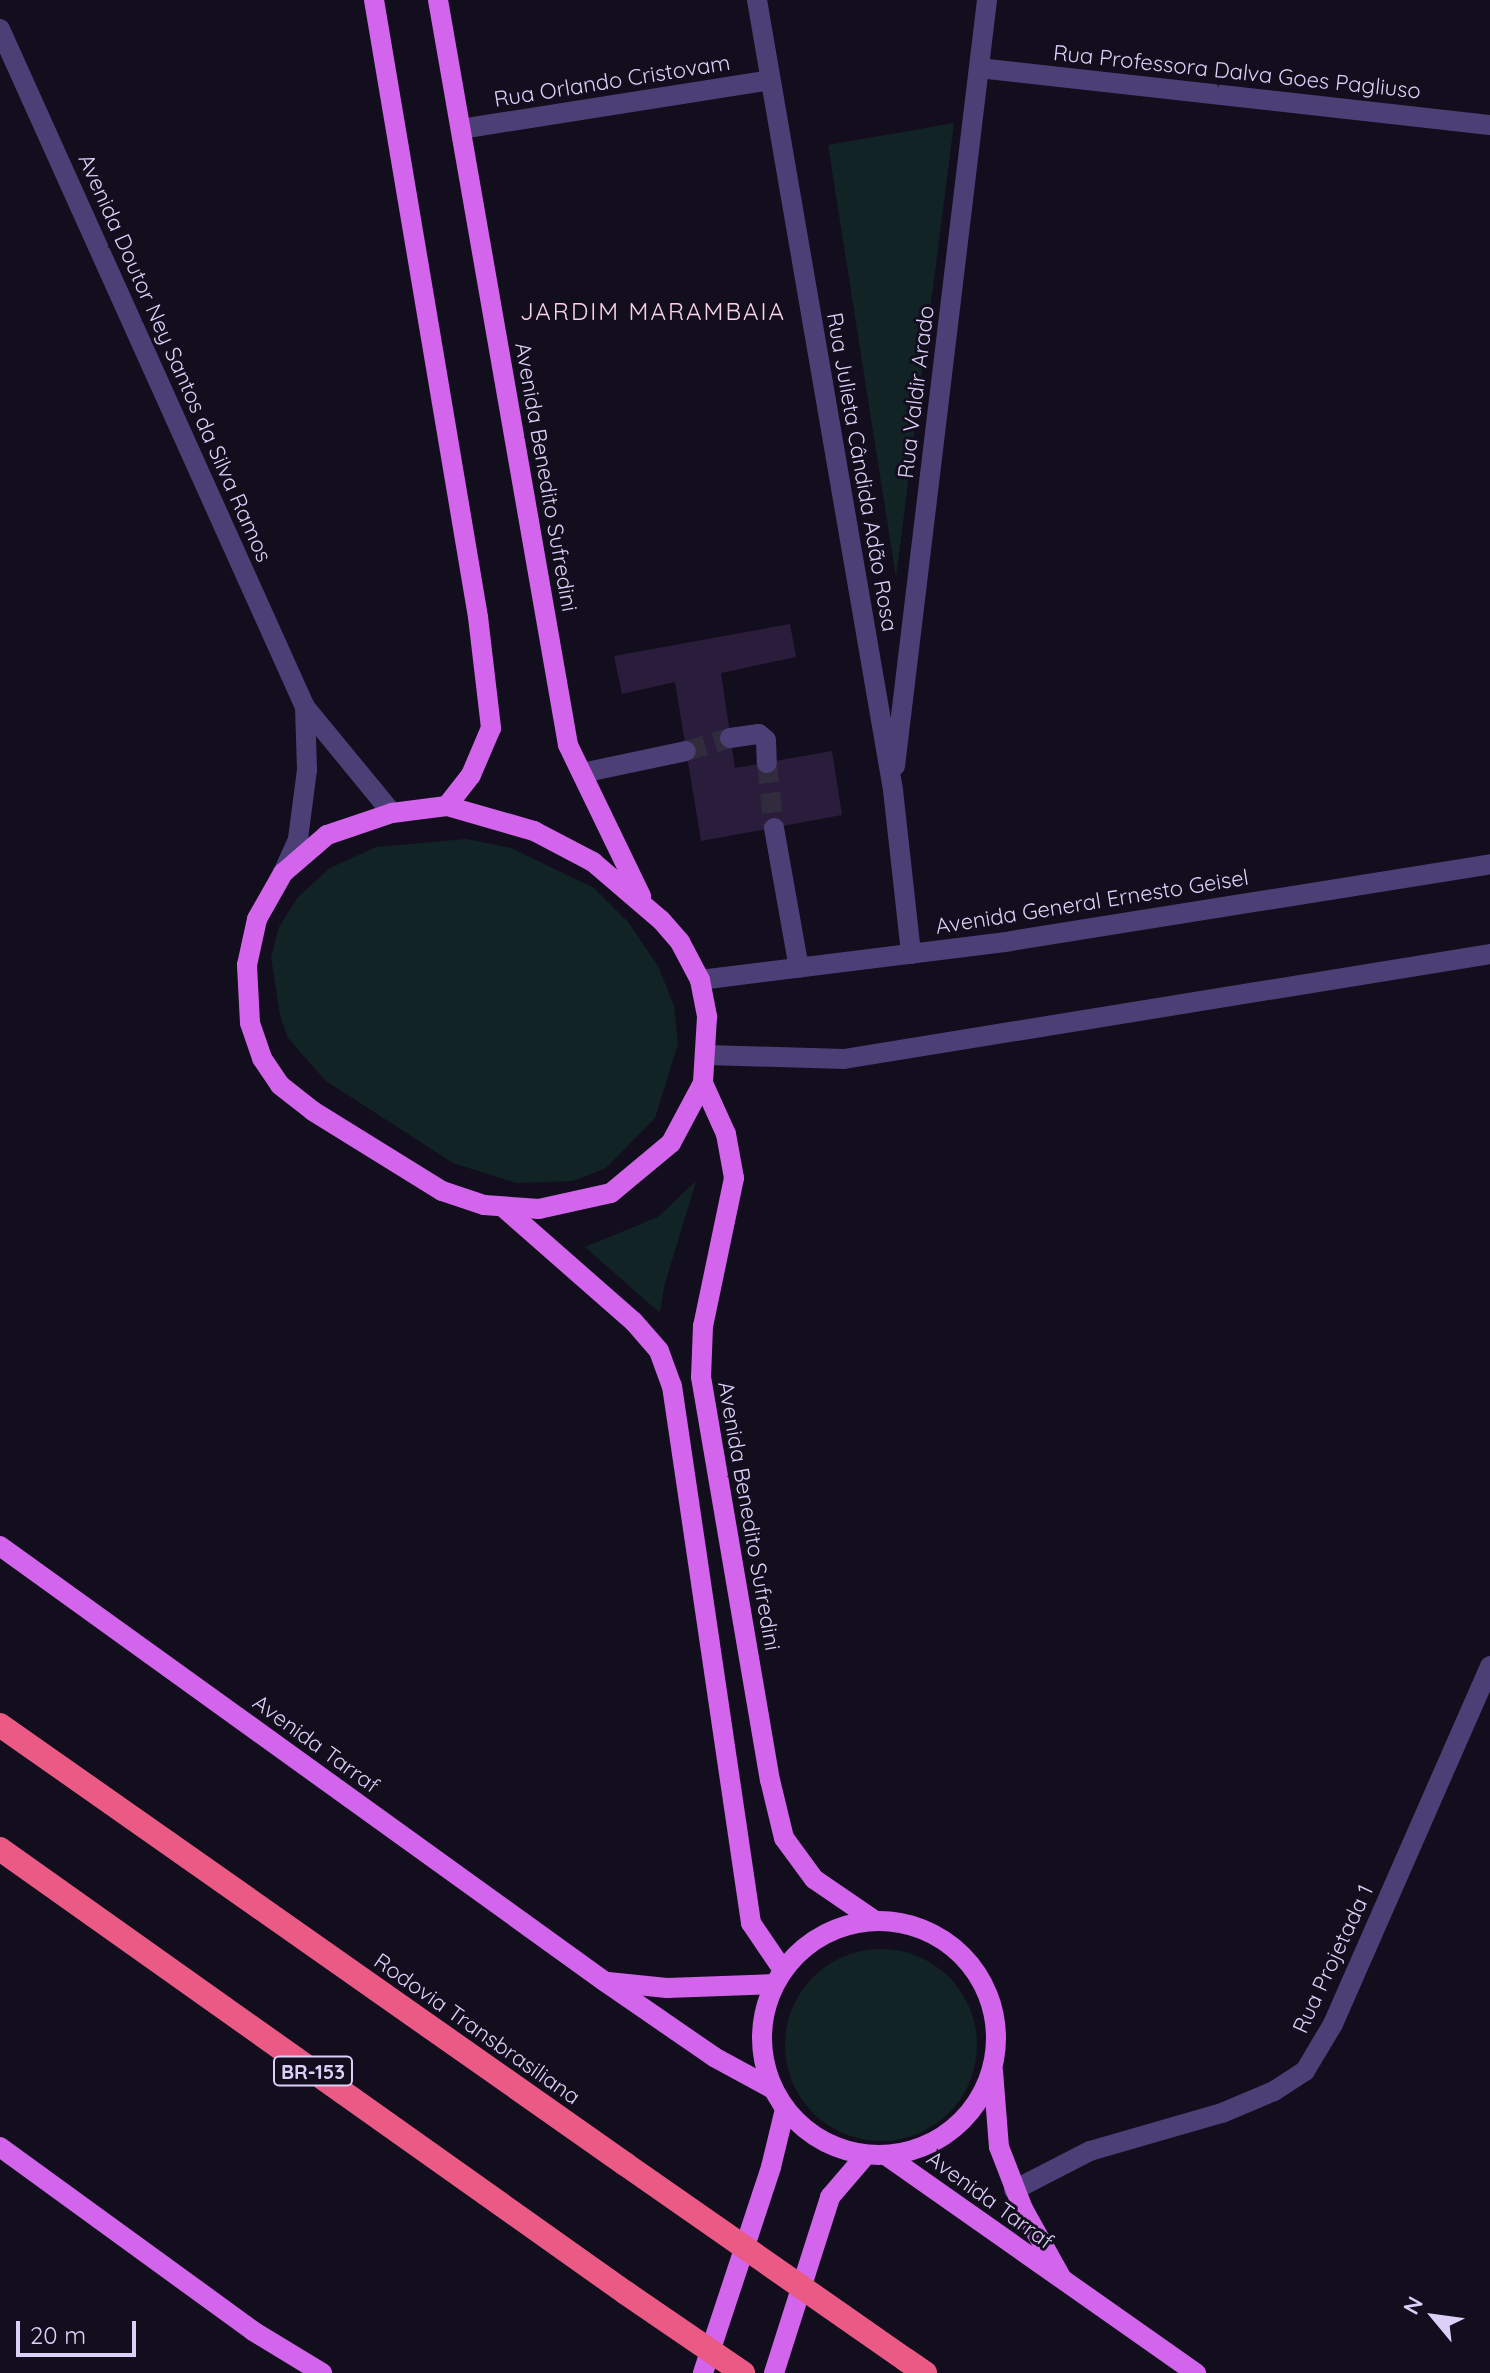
<!DOCTYPE html>
<html>
<head>
<meta charset="utf-8">
<style>
	body { margin:0 }
	#map { position:relative; width:1490px; height:2373px; overflow:hidden; background:#130e1d; font-family:Quicksand,sans-serif }
	div>[style] { position:absolute }
	.green>* { inset:0; background:#122326 }
	.round { border-radius:50% }
	.building>* { inset:0; background:#291d3b }
	.minor-tunnel>* { height:20px; margin-top:-10px; transform-origin:0; background:repeating-linear-gradient(90deg,#312b3e 0 20px,transparent 0 30px) }
	.minor>* { height:20px; margin:-10px; padding:0 10px; transform-origin:10px; border-radius:10px; background:#4b3f76 }
	.major>* { height:20px; margin:-10px; padding:0 10px; transform-origin:10px; border-radius:10px; background:#d265ec }
	.major>.ring { margin:-10px; padding:0; box-sizing:content-box; background:none; border:20px solid #d265ec; border-radius:50% }
	.highway>* { height:24px; margin:-12px; padding:0 12px; transform-origin:12px; border-radius:12px; background:#ea5a84 }
	.highway-bridge>* { height:24px; margin:-12px; padding:0 12px; transform-origin:12px; border-radius:12px; background:#ea5a84 }
	span { translate:-50% -50%; white-space:nowrap; text-align:center; line-height:1.15; -webkit-text-stroke:6px #130e1d; paint-order:stroke }
	.shield-label span { padding:2px 6px; background:#130e1d; border:2px solid; border-radius:6px; -webkit-text-stroke-width:0 }
	.shield-label { font-size:20px; color:#dcd0f9; font-weight:700 }
	.street-label { font-size:22px; color:#dcd0f9 }
	.neighbourhood-label { font-size:24px; color:#f9d2e4; letter-spacing:2px }
	.north { position:absolute; left:1394px; top:2277px; width:80px; height:80px; -webkit-text-stroke:6px #130e1d; paint-order:stroke; rotate:299deg; font-size:22px; font-weight:700; line-height:32px; text-align:center; color:#dcd0f9 }
	.north::after { content:''; display:block; margin:auto; width:28px; height:36px; background:#dcd0f9; clip-path:polygon(50% 0,100% 100%,50% 72%,0 100%) }
	.scale { position:absolute; left:16px; top:2321px; width:120px; height:36px; box-sizing:border-box; border:4px solid #dcd0f9; border-top:0; padding-left:10px; font-size:24px; line-height:28px; white-space:nowrap; color:#dcd0f9; -webkit-text-stroke:6px #130e1d; paint-order:stroke }
</style>
</head>
<body>
<div id="map">
	<div class="green">
		<div style="clip-path:polygon(954px 123px,896px 577px,828px 145px)"></div>
		<div style="clip-path:polygon(466px 839px,511px 848px,594px 888px,628px 922px,658px 966px,674px 1006px,678px 1044px,655px 1118px,606px 1168px,573px 1181px,516px 1183px,453px 1163px,326px 1081px,288px 1038px,280px 1015px,271px 957px,279px 927px,298px 897px,330px 868px,376px 847px)"></div>
		<div style="clip-path:polygon(696px 1181px,664px 1287px,660px 1313px,585px 1247px,658px 1217px)"></div>
		<div class="round" style="left:785px;top:1949px;width:192px;height:192px"></div>
	</div>
	<div class="building">
		<div style="clip-path:polygon(790px 624px,796px 657px,721px 673px,735px 768px,832px 751px,842px 815px,701px 841px,675px 682px,622px 694px,614px 656px)"></div>
	</div>
	<div class="minor-tunnel">
		<div style="left:686px;top:751px;width:46px;rotate:-16.5deg"></div>
		<div style="left:767px;top:763px;width:65px;rotate:83.9deg"></div>
	</div>
	<div class="minor">
		<div style="left:757px;top:0;width:802px;rotate:80.23deg"></div>
		<div style="left:893px;top:790px;width:165px;rotate:83.7deg"></div>
		<div style="left:0;top:29px;width:743px;rotate:65.78deg"></div>
		<div style="left:305px;top:707px;width:137px;rotate:50.6deg"></div>
		<div style="left:979px;top:68px;width:514px;rotate:6.36deg"></div>
		<div style="left:461px;top:129px;width:313px;rotate:-9deg"></div>
		<div style="left:730px;top:738px;width:29px;rotate:-8deg"></div>
		<div style="left:759px;top:734px;width:9px;rotate:41deg"></div>
		<div style="left:766px;top:740px;width:23px;rotate:88deg"></div>
		<div style="left:895px;top:766px;width:772px;rotate:-83.15deg"></div>
		<div style="left:582px;top:773px;width:106px;rotate:-11.9deg"></div>
		<div style="left:774px;top:828px;width:142px;rotate:79.9deg"></div>
		<div style="left:283px;top:873px;width:37px;rotate:-66deg"></div>
		<div style="left:298px;top:839px;width:70px;rotate:-82.6deg"></div>
		<div style="left:307px;top:770px;width:63px;rotate:-91.8deg"></div>
		<div style="left:700px;top:980px;width:313px;rotate:-7.1deg"></div>
		<div style="left:1011px;top:941px;width:485px;rotate:-9.1deg"></div>
		<div style="left:708px;top:1055px;width:136px;rotate:1.7deg"></div>
		<div style="left:844px;top:1059px;width:654px;rotate:-9.23deg"></div>
		<div style="left:1014px;top:2190px;width:85px;rotate:-27.2deg"></div>
		<div style="left:1090px;top:2151px;width:137px;rotate:-16.1deg"></div>
		<div style="left:1222px;top:2113px;width:56px;rotate:-22.9deg"></div>
		<div style="left:1274px;top:2091px;width:37px;rotate:-33deg"></div>
		<div style="left:1305px;top:2071px;width:55px;rotate:-59.2deg"></div>
		<div style="left:1333px;top:2024px;width:391px;rotate:-66.3deg"></div>
	</div>
	<div class="major">
		<div style="left:374px;top:0;width:626px;rotate:80.43deg"></div>
		<div style="left:478px;top:617px;width:112px;rotate:83.3deg"></div>
		<div style="left:491px;top:728px;width:51px;rotate:113.1deg"></div>
		<div style="left:471px;top:775px;width:39px;rotate:128deg"></div>
		<div style="left:438px;top:0;width:756px;rotate:80.1deg"></div>
		<div style="left:568px;top:745px;width:168px;rotate:64.2deg"></div>
		<div style="left:447px;top:806px;width:91px;rotate:16deg"></div>
		<div style="left:534px;top:831px;width:67px;rotate:27.7deg"></div>
		<div style="left:593px;top:862px;width:89px;rotate:40.5deg"></div>
		<div style="left:661px;top:920px;width:29px;rotate:49deg"></div>
		<div style="left:680px;top:942px;width:43px;rotate:62.2deg"></div>
		<div style="left:700px;top:980px;width:38px;rotate:79deg"></div>
		<div style="left:707px;top:1017px;width:66px;rotate:93.5deg"></div>
		<div style="left:703px;top:1083px;width:68px;rotate:118.1deg"></div>
		<div style="left:671px;top:1143px;width:78px;rotate:140.2deg"></div>
		<div style="left:611px;top:1193px;width:74px;rotate:167.5deg"></div>
		<div style="left:539px;top:1209px;width:55px;rotate:-175.8deg"></div>
		<div style="left:484px;top:1205px;width:44px;rotate:-161.6deg"></div>
		<div style="left:442px;top:1191px;width:152px;rotate:-148.2deg"></div>
		<div style="left:313px;top:1111px;width:42px;rotate:-141.8deg"></div>
		<div style="left:280px;top:1085px;width:32px;rotate:-124deg"></div>
		<div style="left:262px;top:1058px;width:37px;rotate:-109deg"></div>
		<div style="left:250px;top:1023px;width:58px;rotate:-93deg"></div>
		<div style="left:247px;top:965px;width:47px;rotate:-77.7deg"></div>
		<div style="left:257px;top:919px;width:53px;rotate:-60.5deg"></div>
		<div style="left:283px;top:873px;width:58px;rotate:-40.8deg"></div>
		<div style="left:327px;top:835px;width:69px;rotate:-18.7deg"></div>
		<div style="left:392px;top:813px;width:55px;rotate:-7.3deg"></div>
		<div style="left:703px;top:1083px;width:56px;rotate:65.7deg"></div>
		<div style="left:726px;top:1134px;width:45px;rotate:79.7deg"></div>
		<div style="left:734px;top:1178px;width:151px;rotate:101.8deg"></div>
		<div style="left:703px;top:1326px;width:51px;rotate:92.2deg"></div>
		<div style="left:701px;top:1377px;width:409px;rotate:80.3deg"></div>
		<div style="left:770px;top:1780px;width:60px;rotate:76.4deg"></div>
		<div style="left:784px;top:1838px;width:51px;rotate:53.8deg"></div>
		<div style="left:814px;top:1879px;width:73px;rotate:34.3deg"></div>
		<div style="left:503px;top:1207px;width:174px;rotate:41.3deg"></div>
		<div style="left:634px;top:1322px;width:38px;rotate:49deg"></div>
		<div style="left:659px;top:1351px;width:37px;rotate:70deg"></div>
		<div style="left:672px;top:1386px;width:543px;rotate:81.63deg"></div>
		<div style="left:751px;top:1923px;width:57px;rotate:55.8deg"></div>
		<div style="left:0;top:1546px;width:744px;rotate:35.76deg"></div>
		<div style="left:604px;top:1981px;width:134px;rotate:34.6deg"></div>
		<div style="left:714px;top:2057px;width:67px;rotate:28.5deg"></div>
		<div class="ring" style="left:762px;top:1921px;width:214px;height:214px"></div>
		<div style="left:608px;top:1982px;width:59px;rotate:5.8deg"></div>
		<div style="left:667px;top:1988px;width:107px;rotate:-2.1deg"></div>
		<div style="left:993px;top:2071px;width:76px;rotate:85.5deg"></div>
		<div style="left:999px;top:2147px;width:66px;rotate:68.8deg"></div>
		<div style="left:1023px;top:2209px;width:78px;rotate:60.8deg"></div>
		<div style="left:0;top:2147px;width:313px;rotate:36deg"></div>
		<div style="left:253px;top:2331px;width:81px;rotate:31.3deg"></div>
		<div style="left:887px;top:2156px;width:378px;rotate:35.1deg"></div>
		<div style="left:703px;top:2373px;width:217px;rotate:-71.7deg"></div>
		<div style="left:771px;top:2167px;width:60px;rotate:-76.4deg"></div>
		<div style="left:774px;top:2373px;width:185px;rotate:-72.3deg"></div>
		<div style="left:830px;top:2197px;width:55px;rotate:-49.4deg"></div>
	</div>
	<div class="highway">
		<div style="left:0;top:1725px;width:764px;rotate:35.08deg"></div>
		<div style="left:0;top:1849px;width:767px;rotate:35.35deg"></div>
		<div style="left:906px;top:2360px;width:23px;rotate:34deg"></div>
	</div>
	<div class="highway-bridge">
		<div style="left:625px;top:2164px;width:343px;rotate:34.9deg"></div>
		<div style="left:626px;top:2293px;width:142px;rotate:34.4deg"></div>
	</div>
	<div class="shield-label">
		<span style="left:313px;top:2071px">BR-153</span>
	</div>
	<div class="street-label">
		<span style="left:1237px;top:72px;rotate:6deg">Rua Professora Dalva Goes Pagliuso</span>
		<span style="left:612px;top:81px;rotate:-9deg">Rua Orlando Cristovam</span>
		<span style="left:175px;top:358px;rotate:66deg">Avenida Doutor Ney Santos da Silva Ramos</span>
		<span style="left:916px;top:392px;rotate:-83deg">Rua Valdir Arado</span>
		<span style="left:862px;top:472px;rotate:80deg">Rua Julieta Cândida Adão Rosa</span>
		<span style="left:546px;top:477px;rotate:80deg">Avenida Benedito Sufredini</span>
		<span style="left:1092px;top:902px;rotate:-9deg">Avenida General Ernesto Geisel</span>
		<span style="left:749px;top:1516px;rotate:80deg">Avenida Benedito Sufredini</span>
		<span style="left:316px;top:1744px;rotate:36deg">Avenida Tarraf</span>
		<span style="left:1333px;top:1959px;rotate:-65deg">Rua Projetada 1</span>
		<span style="left:477px;top:2029px;rotate:35deg">Rodovia Transbrasiliana</span>
		<span style="left:990px;top:2200px;rotate:36deg">Avenida Tarraf</span>
	</div>
	<div class="neighbourhood-label">
		<span style="left:653px;top:312px">JARDIM MARAMBAIA</span>
	</div>
	<div class="north">N</div>
	<div class="scale">20 m</div>
</div>
</body>
</html>
